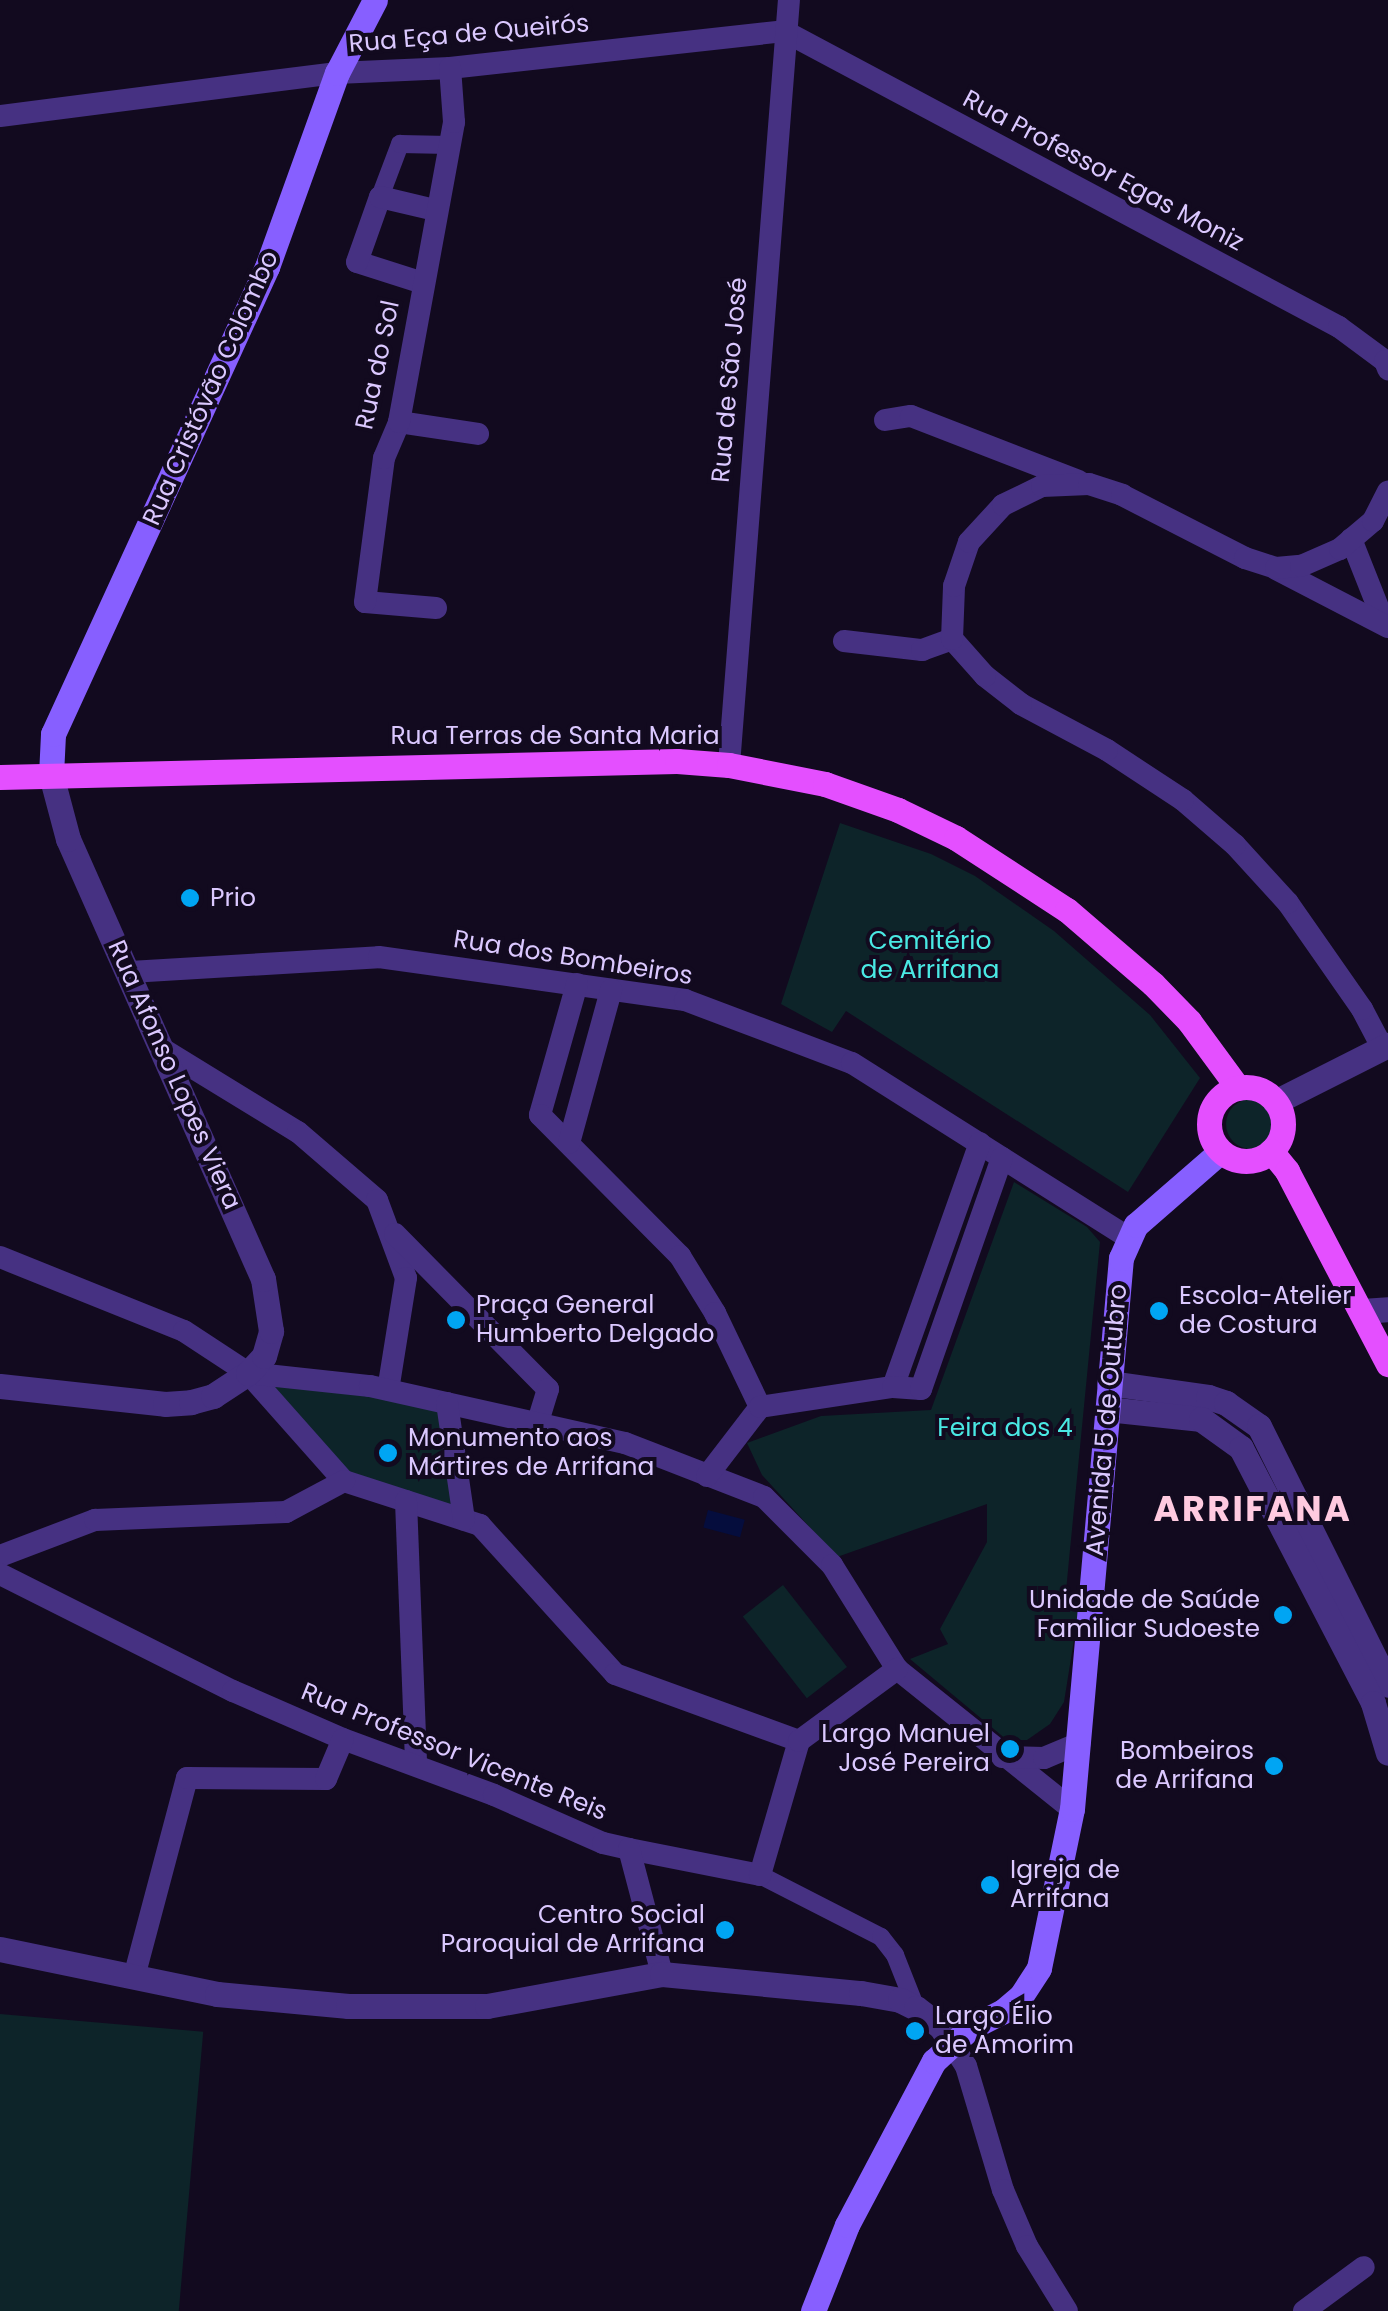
<!DOCTYPE html>
<html>
<head>
<meta charset="utf-8">
<style>
	body { margin:0 }
	#map { position:relative; width:1388px; height:2311px; overflow:hidden; background:#120a1f; font-family:Poppins,sans-serif }
	div>[style] { position:absolute }
	.green>* { inset:0; background:#0d2429; transform-origin:0 0 }
	.round { border-radius:50% }
	.water>* { inset:0; background:#050d3d; transform-origin:0 0 }
	.pedestrian>* { height:18px; margin:-9px; padding:0 9px; transform-origin:9px; border-radius:9px; background:#463182 }
	.minor>* { height:22px; margin:-11px; padding:0 11px; transform-origin:11px; border-radius:11px; background:#463182 }
	.tertiary>* { height:25px; margin:-12.5px; padding:0 12.5px; transform-origin:12.5px; border-radius:12.5px; background:#463182 }
	.secondary>* { height:25px; margin:-12.5px; padding:0 12.5px; transform-origin:12.5px; border-radius:12.5px; background:#875fff }
	.primary>* { height:25px; margin:-12.5px; padding:0 12.5px; transform-origin:12.5px; border-radius:12.5px; background:#e44fff }
	.primary>.ring { margin:-12.5px; padding:0; box-sizing:content-box; background:none; border:25px solid #e44fff; border-radius:50% }
	.dots>* { width:28px; height:28px; translate:-50% -50%; box-sizing:border-box; border:5px solid #120a1f; border-radius:50% }
	span { translate:-50% -50%; white-space:nowrap; text-align:center; line-height:1.15; -webkit-text-stroke:8px #120a1f; paint-order:stroke }
	.street-label { font-size:25px; color:#dbc8ff }
	.poi-label { font-size:25px; color:#dbc8ff }
	.left { translate:0 -50%; text-align:left }
	.right { translate:-100% -50%; text-align:right }
	.park-label { font-size:25px; color:#4ae9e4 }
	.district-label { font-size:35px; color:#ffcae0; font-weight:700; letter-spacing:2.5px }
</style>
</head>
<body>
<div id="map">
	<div class="green">
		<div style="clip-path:polygon(840px 823px,931px 854px,975px 876px,1054px 931px,1150px 1015px,1200px 1078px,1128px 1192px,846px 1011px,832px 1032px,781px 1004px)"></div>
		<div class="round" style="left:1226px;top:1099px;width:50px;height:50px"></div>
		<div style="clip-path:polygon(1014px 1182px,1087px 1227px,1100px 1242px,1065px 1601px,1080px 1602px,1064px 1702px,1050px 1724px,1027px 1740px,1007px 1740px,910px 1659px,948px 1644px,940px 1629px,987px 1542px,987px 1504px,837px 1557px,762px 1475px,747px 1443px,821px 1416px,931px 1410px)"></div>
		<div style="clip-path:polygon(264px 1384px,360px 1390px,443px 1410px,458px 1512px,346px 1475px)"></div>
		<div style="left:783px;top:1585px;width:104px;height:51px;rotate:52deg"></div>
		<div style="left:0;top:2014px;width:204px;height:297px;rotate:5deg"></div>
	</div>
	<div class="water">
		<div style="left:708px;top:1510px;width:38px;height:18px;rotate:15deg"></div>
	</div>
	<div class="pedestrian">
		<div style="left:380px;top:197px;width:57px;rotate:-69.3deg"></div>
		<div style="left:400px;top:144px;width:49px;rotate:1.2deg"></div>
		<div style="left:760px;top:1875px;width:136px;rotate:27.1deg"></div>
		<div style="left:881px;top:1937px;width:23px;rotate:52deg"></div>
		<div style="left:895px;top:1955px;width:57px;rotate:68.4deg"></div>
	</div>
	<div class="minor">
		<div style="left:784px;top:31px;width:629px;rotate:28.07deg"></div>
		<div style="left:1339px;top:327px;width:57px;rotate:36.5deg"></div>
		<div style="left:1385px;top:361px;width:9px;rotate:69deg"></div>
		<div style="left:0;top:116px;width:340px;rotate:-7.3deg"></div>
		<div style="left:337px;top:73px;width:113px;rotate:-2.5deg"></div>
		<div style="left:450px;top:68px;width:336px;rotate:-6.3deg"></div>
		<div style="left:423px;top:283px;width:69px;rotate:-162.3deg"></div>
		<div style="left:357px;top:262px;width:69px;rotate:-70.5deg"></div>
		<div style="left:380px;top:197px;width:57px;rotate:13.3deg"></div>
		<div style="left:885px;top:420px;width:26px;rotate:-9deg"></div>
		<div style="left:911px;top:416px;width:180px;rotate:21.2deg"></div>
		<div style="left:399px;top:422px;width:80px;rotate:8.6deg"></div>
		<div style="left:1351px;top:539px;width:92px;rotate:68.4deg"></div>
		<div style="left:1276px;top:569px;width:126px;rotate:27.4deg"></div>
		<div style="left:436px;top:608px;width:71px;rotate:-175.2deg"></div>
		<div style="left:365px;top:602px;width:145px;rotate:-82.5deg"></div>
		<div style="left:384px;top:458px;width:39px;rotate:-67deg"></div>
		<div style="left:399px;top:422px;width:305px;rotate:-79.6deg"></div>
		<div style="left:454px;top:122px;width:54px;rotate:-94.2deg"></div>
		<div style="left:844px;top:641px;width:79px;rotate:6.6deg"></div>
		<div style="left:922px;top:650px;width:32px;rotate:-20deg"></div>
		<div style="left:729px;top:765px;width:767px;rotate:-85.52deg"></div>
		<div style="left:130px;top:972px;width:249px;rotate:-3.4deg"></div>
		<div style="left:379px;top:957px;width:309px;rotate:8deg"></div>
		<div style="left:685px;top:1000px;width:178px;rotate:20.7deg"></div>
		<div style="left:852px;top:1063px;width:325px;rotate:32.3deg"></div>
		<div style="left:577px;top:984px;width:136px;rotate:105.8deg"></div>
		<div style="left:540px;top:1115px;width:199px;rotate:45.2deg"></div>
		<div style="left:680px;top:1256px;width:67px;rotate:58.4deg"></div>
		<div style="left:715px;top:1313px;width:104px;rotate:64.4deg"></div>
		<div style="left:1382px;top:1047px;width:43px;rotate:-117.8deg"></div>
		<div style="left:1362px;top:1009px;width:129px;rotate:-124.9deg"></div>
		<div style="left:1288px;top:903px;width:79px;rotate:-132.4deg"></div>
		<div style="left:1235px;top:845px;width:69px;rotate:-139.1deg"></div>
		<div style="left:1183px;top:800px;width:91px;rotate:-146.7deg"></div>
		<div style="left:1107px;top:750px;width:98px;rotate:-151.9deg"></div>
		<div style="left:1021px;top:704px;width:46px;rotate:-142.1deg"></div>
		<div style="left:985px;top:676px;width:50px;rotate:-131.7deg"></div>
		<div style="left:952px;top:639px;width:53px;rotate:-87.8deg"></div>
		<div style="left:954px;top:586px;width:46px;rotate:-71.2deg"></div>
		<div style="left:969px;top:542px;width:50px;rotate:-47.4deg"></div>
		<div style="left:1003px;top:505px;width:43px;rotate:-26deg"></div>
		<div style="left:1042px;top:486px;width:47px;rotate:-2.4deg"></div>
		<div style="left:1089px;top:484px;width:35px;rotate:18deg"></div>
		<div style="left:1122px;top:495px;width:138px;rotate:27.1deg"></div>
		<div style="left:1245px;top:558px;width:33px;rotate:18deg"></div>
		<div style="left:1276px;top:568px;width:25px;rotate:-5deg"></div>
		<div style="left:1301px;top:566px;width:43px;rotate:-23.6deg"></div>
		<div style="left:1340px;top:549px;width:43px;rotate:-40.3deg"></div>
		<div style="left:1373px;top:521px;width:33px;rotate:-63deg"></div>
		<div style="left:164px;top:1050px;width:157px;rotate:31.5deg"></div>
		<div style="left:298px;top:1132px;width:104px;rotate:40.7deg"></div>
		<div style="left:377px;top:1200px;width:83px;rotate:69.6deg"></div>
		<div style="left:406px;top:1278px;width:113px;rotate:99.1deg"></div>
		<div style="left:569px;top:1143px;width:159px;rotate:-74.6deg"></div>
		<div style="left:395px;top:1234px;width:218px;rotate:45.4deg"></div>
		<div style="left:548px;top:1389px;width:27px;rotate:107deg"></div>
		<div style="left:0;top:1257px;width:198px;rotate:21.9deg"></div>
		<div style="left:184px;top:1331px;width:77px;rotate:33.3deg"></div>
		<div style="left:248px;top:1373px;width:144px;rotate:48.4deg"></div>
		<div style="left:344px;top:1481px;width:143px;rotate:17.9deg"></div>
		<div style="left:480px;top:1525px;width:201px;rotate:47.8deg"></div>
		<div style="left:615px;top:1674px;width:196px;rotate:20deg"></div>
		<div style="left:248px;top:1373px;width:123px;rotate:6.1deg"></div>
		<div style="left:370px;top:1386px;width:261px;rotate:12.6deg"></div>
		<div style="left:625px;top:1443px;width:149px;rotate:21.2deg"></div>
		<div style="left:764px;top:1497px;width:96px;rotate:45deg"></div>
		<div style="left:832px;top:1565px;width:123px;rotate:58deg"></div>
		<div style="left:897px;top:1669px;width:224px;rotate:38.7deg"></div>
		<div style="left:893px;top:1387px;width:259px;rotate:-70.4deg"></div>
		<div style="left:447px;top:1403px;width:118px;rotate:81.7deg"></div>
		<div style="left:707px;top:1476px;width:87px;rotate:-52.5deg"></div>
		<div style="left:760px;top:1407px;width:134px;rotate:-8.6deg"></div>
		<div style="left:893px;top:1387px;width:28px;rotate:4deg"></div>
		<div style="left:921px;top:1389px;width:245px;rotate:-70.7deg"></div>
		<div style="left:406px;top:1501px;width:263px;rotate:87.8deg"></div>
		<div style="left:0;top:1556px;width:102px;rotate:-20.8deg"></div>
		<div style="left:95px;top:1520px;width:191px;rotate:-2.4deg"></div>
		<div style="left:286px;top:1512px;width:66px;rotate:-28.1deg"></div>
		<div style="left:0;top:1574px;width:261px;rotate:26.7deg"></div>
		<div style="left:233px;top:1691px;width:120px;rotate:23.6deg"></div>
		<div style="left:343px;top:1739px;width:161px;rotate:20.3deg"></div>
		<div style="left:494px;top:1795px;width:119px;rotate:23.8deg"></div>
		<div style="left:603px;top:1843px;width:27px;rotate:13deg"></div>
		<div style="left:629px;top:1849px;width:134px;rotate:11.2deg"></div>
		<div style="left:760px;top:1875px;width:140px;rotate:-73.8deg"></div>
		<div style="left:799px;top:1741px;width:122px;rotate:-36.3deg"></div>
		<div style="left:1002px;top:1757px;width:42px;rotate:1.4deg"></div>
		<div style="left:1044px;top:1758px;width:39px;rotate:-23deg"></div>
		<div style="left:629px;top:1849px;width:129px;rotate:75.2deg"></div>
		<div style="left:134px;top:1977px;width:206px;rotate:-75.1deg"></div>
		<div style="left:187px;top:1778px;width:139px;rotate:0.4deg"></div>
		<div style="left:326px;top:1779px;width:43px;rotate:-67deg"></div>
		<div style="left:951px;top:2043px;width:27px;rotate:57deg"></div>
		<div style="left:966px;top:2066px;width:129px;rotate:73.4deg"></div>
		<div style="left:1003px;top:2190px;width:61px;rotate:66.8deg"></div>
		<div style="left:1027px;top:2246px;width:76px;rotate:58.4deg"></div>
		<div style="left:1304px;top:2311px;width:74px;rotate:-36.3deg"></div>
	</div>
	<div class="tertiary">
		<div style="left:1275px;top:1102px;width:127px;rotate:-26.8deg"></div>
		<div style="left:1362px;top:1311px;width:26px;rotate:-4deg"></div>
		<div style="left:1109px;top:1383px;width:100px;rotate:8deg"></div>
		<div style="left:1208px;top:1397px;width:19px;rotate:18deg"></div>
		<div style="left:1226px;top:1403px;width:40px;rotate:34.9deg"></div>
		<div style="left:1259px;top:1426px;width:289px;rotate:63.5deg"></div>
		<div style="left:0;top:1386px;width:166px;rotate:6.2deg"></div>
		<div style="left:165px;top:1404px;width:26px;rotate:-4deg"></div>
		<div style="left:191px;top:1402px;width:23px;rotate:-15deg"></div>
		<div style="left:213px;top:1396px;width:42px;rotate:-33.3deg"></div>
		<div style="left:248px;top:1373px;width:23px;rotate:-47deg"></div>
		<div style="left:264px;top:1356px;width:26px;rotate:-74deg"></div>
		<div style="left:271px;top:1331px;width:53px;rotate:-98.7deg"></div>
		<div style="left:263px;top:1279px;width:481px;rotate:-113.9deg"></div>
		<div style="left:68px;top:839px;width:66px;rotate:-104.9deg"></div>
		<div style="left:1107px;top:1409px;width:95px;rotate:6.1deg"></div>
		<div style="left:1201px;top:1419px;width:49px;rotate:35.9deg"></div>
		<div style="left:1241px;top:1448px;width:287px;rotate:62.6deg"></div>
		<div style="left:1373px;top:1703px;width:52px;rotate:73.3deg"></div>
		<div style="left:0;top:1949px;width:222px;rotate:11.7deg"></div>
		<div style="left:217px;top:1994px;width:132px;rotate:5.2deg"></div>
		<div style="left:348px;top:2006px;width:139px"></div>
		<div style="left:487px;top:2006px;width:178px;rotate:-10.4deg"></div>
		<div style="left:662px;top:1974px;width:200px;rotate:5.5deg"></div>
		<div style="left:861px;top:1993px;width:40px;rotate:10deg"></div>
		<div style="left:900px;top:2000px;width:18px;rotate:27deg"></div>
		<div style="left:916px;top:2008px;width:31px;rotate:37deg"></div>
		<div style="left:941px;top:2027px;width:19px;rotate:58deg"></div>
	</div>
	<div class="secondary">
		<div style="left:51px;top:775px;width:41px;rotate:-87.2deg"></div>
		<div style="left:53px;top:734px;width:514px;rotate:-65.38deg"></div>
		<div style="left:267px;top:267px;width:206px;rotate:-70.2deg"></div>
		<div style="left:337px;top:73px;width:82px;rotate:-62.5deg"></div>
		<div style="left:813px;top:2311px;width:92px;rotate:-68.4deg"></div>
		<div style="left:847px;top:2225px;width:186px;rotate:-62.1deg"></div>
		<div style="left:934px;top:2061px;width:49px;rotate:-42.5deg"></div>
		<div style="left:970px;top:2028px;width:36px;rotate:-27deg"></div>
		<div style="left:1002px;top:2012px;width:25px;rotate:-40deg"></div>
		<div style="left:1021px;top:1996px;width:33px;rotate:-57deg"></div>
		<div style="left:1039px;top:1968px;width:162px;rotate:-78.3deg"></div>
		<div style="left:1072px;top:1809px;width:553px;rotate:-84.92deg"></div>
		<div style="left:1121px;top:1258px;width:36px;rotate:-66deg"></div>
		<div style="left:1136px;top:1225px;width:111px;rotate:-41deg"></div>
	</div>
	<div class="primary">
		<div style="left:0;top:777px;width:677px;rotate:-1.35deg"></div>
		<div style="left:677px;top:761px;width:52px;rotate:4.4deg"></div>
		<div style="left:729px;top:765px;width:98px;rotate:11.2deg"></div>
		<div style="left:825px;top:784px;width:77px;rotate:19.6deg"></div>
		<div style="left:898px;top:810px;width:64px;rotate:25.8deg"></div>
		<div style="left:956px;top:838px;width:132px;rotate:33deg"></div>
		<div style="left:1067px;top:910px;width:113px;rotate:40.7deg"></div>
		<div style="left:1153px;top:984px;width:52px;rotate:45.8deg"></div>
		<div style="left:1189px;top:1021px;width:83px;rotate:53.8deg"></div>
		<div class="ring" style="left:1209px;top:1087px;width:49px;height:49px"></div>
		<div style="left:1271px;top:1151px;width:26px;rotate:51deg"></div>
		<div style="left:1287px;top:1171px;width:218px;rotate:62.4deg"></div>
	</div>
	<div class="dots">
		<div style="left:190px;top:898px;background:#00a5f3"></div>
		<div style="left:1159px;top:1311px;background:#00a5f3"></div>
		<div style="left:456px;top:1320px;background:#00a5f3"></div>
		<div style="left:388px;top:1453px;background:#00a5f3"></div>
		<div style="left:1283px;top:1615px;background:#00a5f3"></div>
		<div style="left:1010px;top:1749px;background:#00a5f3"></div>
		<div style="left:1274px;top:1766px;background:#00a5f3"></div>
		<div style="left:990px;top:1885px;background:#00a5f3"></div>
		<div style="left:725px;top:1930px;background:#00a5f3"></div>
		<div style="left:915px;top:2031px;background:#00a5f3"></div>
	</div>
	<div class="street-label">
		<span style="left:469px;top:34px;rotate:-5deg">Rua Eça de Queirós</span>
		<span style="left:1103px;top:171px;rotate:28deg">Rua Professor Egas Moniz</span>
		<span style="left:378px;top:365px;rotate:-78deg">Rua do Sol</span>
		<span style="left:730px;top:380px;rotate:-85deg">Rua de São José</span>
		<span style="left:211px;top:388px;rotate:-66deg">Rua Cristóvão Colombo</span>
		<span style="left:555px;top:736px">Rua Terras de Santa Maria</span>
		<span style="left:573px;top:958px;rotate:9deg">Rua dos Bombeiros</span>
		<span style="left:174px;top:1075px;rotate:66deg">Rua Afonso Lopes Viera</span>
		<span style="left:1107px;top:1420px;rotate:-85deg">Avenida 5 de Outubro</span>
		<span style="left:454px;top:1752px;rotate:22deg">Rua Professor Vicente Reis</span>
	</div>
	<div class="poi-label">
		<span class="left" style="left:210px;top:898px">Prio</span>
		<span class="left" style="left:1179px;top:1311px">Escola-Atelier<br>de Costura</span>
		<span class="left" style="left:476px;top:1320px">Praça General<br>Humberto Delgado</span>
		<span class="left" style="left:408px;top:1453px">Monumento aos<br>Mártires de Arrifana</span>
		<span class="right" style="left:1260px;top:1615px">Unidade de Saúde<br>Familiar Sudoeste</span>
		<span class="right" style="left:990px;top:1749px">Largo Manuel<br>José Pereira</span>
		<span class="right" style="left:1254px;top:1766px">Bombeiros<br>de Arrifana</span>
		<span class="left" style="left:1010px;top:1885px">Igreja de<br>Arrifana</span>
		<span class="right" style="left:705px;top:1930px">Centro Social<br>Paroquial de Arrifana</span>
		<span class="left" style="left:935px;top:2031px">Largo Élio<br>de Amorim</span>
	</div>
	<div class="park-label">
		<span style="left:930px;top:956px">Cemitério<br>de Arrifana</span>
		<span style="left:1005px;top:1428px">Feira dos 4</span>
	</div>
	<div class="district-label">
		<span style="left:1253px;top:1509px">ARRIFANA</span>
	</div>
</div>
</body>
</html>
